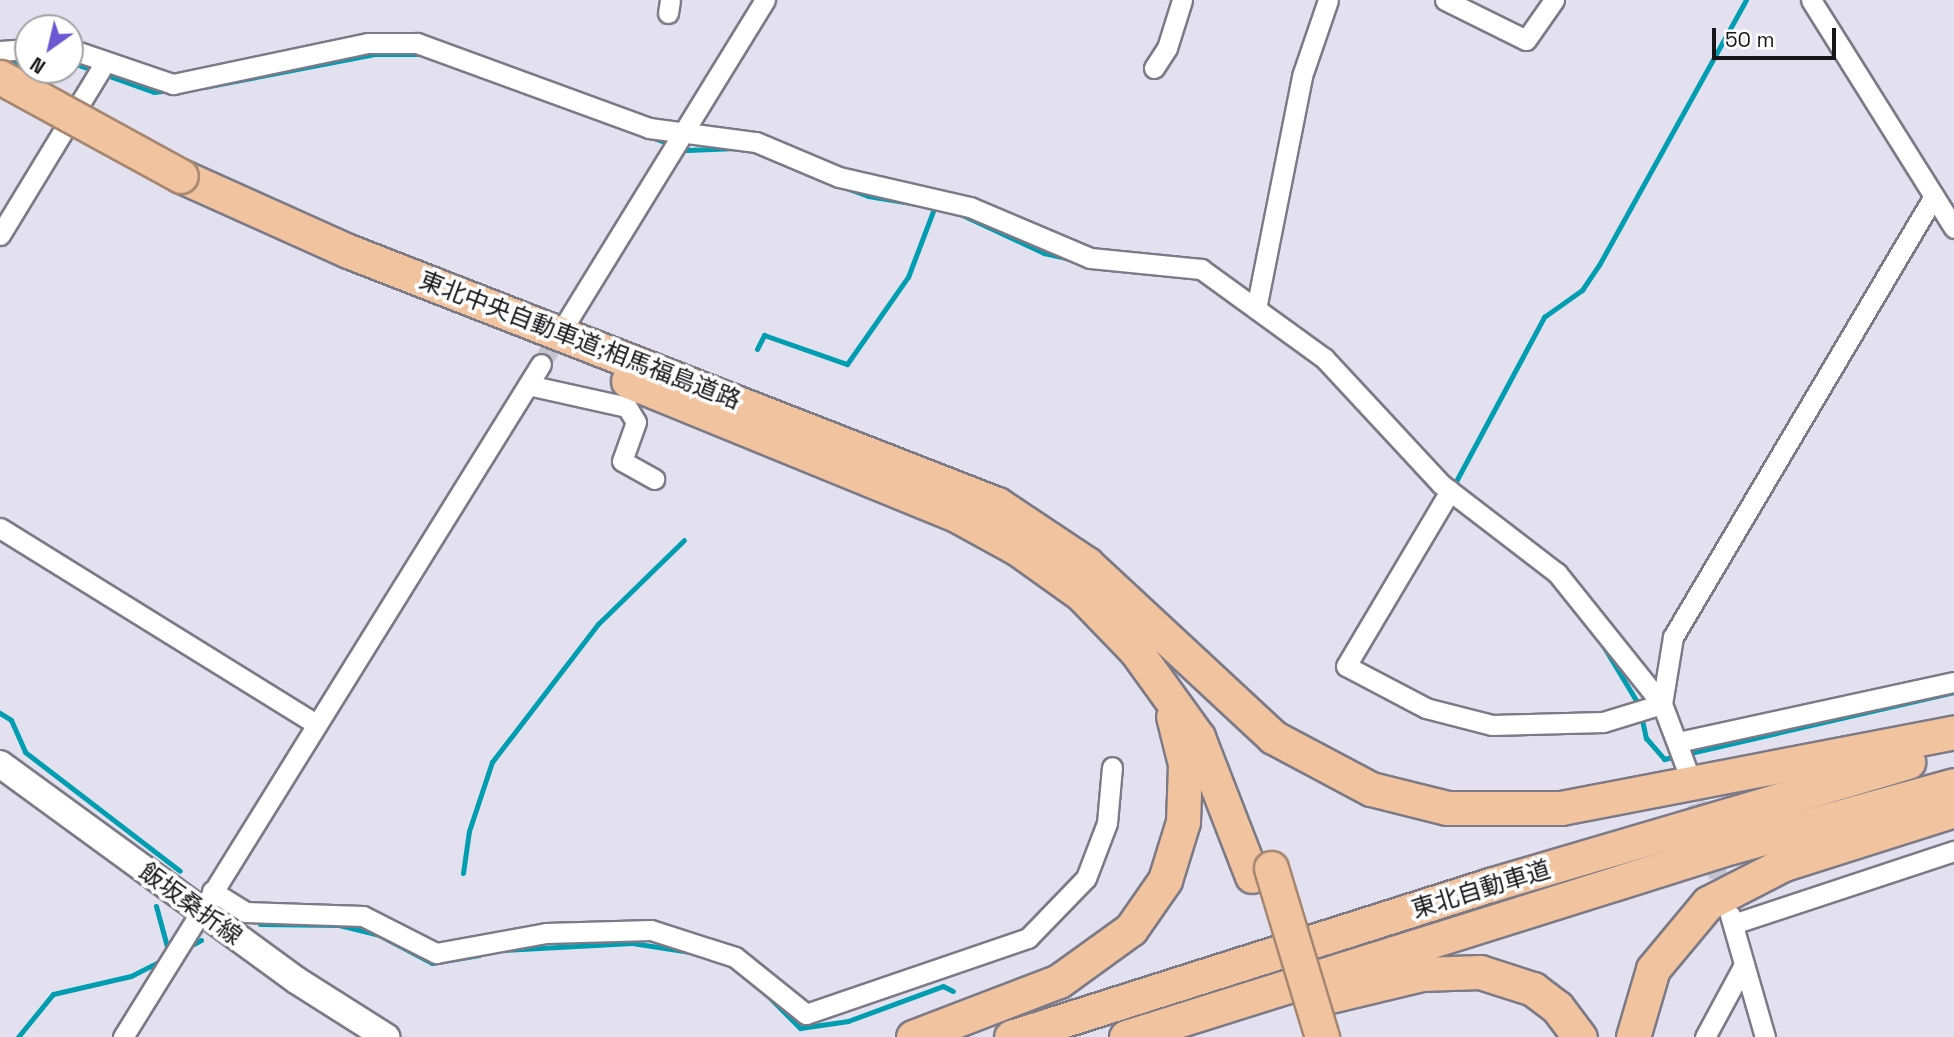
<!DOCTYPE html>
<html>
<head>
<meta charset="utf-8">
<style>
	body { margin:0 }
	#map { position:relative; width:1954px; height:1037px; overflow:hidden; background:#e3e1ef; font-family:"Space Grotesk","Noto Sans JP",sans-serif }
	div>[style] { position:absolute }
	.stream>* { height:5px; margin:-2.5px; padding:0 2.5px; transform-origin:2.5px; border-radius:2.5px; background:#019db0 }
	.minor-tunnel>* { height:19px; margin-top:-9.5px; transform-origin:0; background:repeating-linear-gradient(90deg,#c4c3cf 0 19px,transparent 0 29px) }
	.roads { filter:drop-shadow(2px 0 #7c7a86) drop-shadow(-2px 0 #7c7a86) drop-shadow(0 2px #7c7a86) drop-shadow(0 -2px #7c7a86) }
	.minor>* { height:19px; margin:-9.5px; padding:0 9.5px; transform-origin:9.5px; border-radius:9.5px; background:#fff }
	.secondary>* { height:26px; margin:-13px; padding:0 13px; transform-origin:13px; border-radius:13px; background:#fff }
	.motorway>* { height:33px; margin:-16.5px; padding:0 16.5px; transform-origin:16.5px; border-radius:16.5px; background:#f1c39f }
	.bridges { filter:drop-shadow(2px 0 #a58771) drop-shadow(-2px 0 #a58771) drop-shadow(0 2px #a58771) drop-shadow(0 -2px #a58771) }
	.motorway-bridge>* { height:33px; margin:-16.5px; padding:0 16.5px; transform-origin:16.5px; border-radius:16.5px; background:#f1c39f }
	span { translate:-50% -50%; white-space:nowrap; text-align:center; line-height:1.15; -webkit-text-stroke:7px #fff; paint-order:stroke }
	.street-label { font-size:24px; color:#17171b }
	.north { position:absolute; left:14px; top:14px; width:70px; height:70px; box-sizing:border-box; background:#fff; border:2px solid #a2a2a4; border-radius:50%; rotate:214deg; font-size:19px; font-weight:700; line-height:28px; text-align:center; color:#17171b }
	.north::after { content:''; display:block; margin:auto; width:24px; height:32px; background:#6b58d2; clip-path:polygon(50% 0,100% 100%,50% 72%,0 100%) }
	.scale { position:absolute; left:1712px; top:28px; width:124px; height:32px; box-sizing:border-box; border:4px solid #17171b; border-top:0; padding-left:9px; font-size:21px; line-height:24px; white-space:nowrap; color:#17171b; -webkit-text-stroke:5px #fff; paint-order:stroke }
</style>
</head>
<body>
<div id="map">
	<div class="stream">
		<div style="left:70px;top:62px;width:89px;rotate:19.7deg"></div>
		<div style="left:154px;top:92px;width:16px;rotate:-7deg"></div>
		<div style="left:3px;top:64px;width:25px;rotate:-7deg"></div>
		<div style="left:204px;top:87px;width:175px;rotate:-10.9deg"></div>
		<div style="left:376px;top:54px;width:46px"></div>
		<div style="left:648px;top:136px;width:41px;rotate:19.7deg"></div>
		<div style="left:687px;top:150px;width:50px;rotate:-2.3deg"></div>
		<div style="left:808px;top:174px;width:64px;rotate:20.1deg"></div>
		<div style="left:868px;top:196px;width:56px;rotate:9.3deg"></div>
		<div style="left:960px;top:214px;width:93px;rotate:24.9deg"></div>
		<div style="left:1044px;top:253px;width:78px;rotate:12.6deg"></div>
		<div style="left:757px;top:349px;width:16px;rotate:-63deg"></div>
		<div style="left:764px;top:335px;width:88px;rotate:19.3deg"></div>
		<div style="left:847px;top:364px;width:106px;rotate:-55deg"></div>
		<div style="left:908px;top:277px;width:76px;rotate:-69.2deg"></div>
		<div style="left:1415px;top:470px;width:25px;rotate:47deg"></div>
		<div style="left:1454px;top:485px;width:191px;rotate:-61.8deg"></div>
		<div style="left:1544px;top:317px;width:47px;rotate:-35.4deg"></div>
		<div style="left:1582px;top:290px;width:30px;rotate:-56deg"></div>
		<div style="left:1599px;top:265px;width:303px;rotate:-61deg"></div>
		<div style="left:1599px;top:639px;width:77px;rotate:58.8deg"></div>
		<div style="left:0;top:713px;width:13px;rotate:32deg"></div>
		<div style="left:11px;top:720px;width:35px;rotate:66deg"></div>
		<div style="left:25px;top:752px;width:195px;rotate:37.5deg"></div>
		<div style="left:1641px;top:715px;width:24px;rotate:78deg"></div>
		<div style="left:1646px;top:738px;width:28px;rotate:49deg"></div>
		<div style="left:1664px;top:759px;width:298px;rotate:-13deg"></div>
		<div style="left:463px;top:873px;width:42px;rotate:-81.9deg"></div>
		<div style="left:469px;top:831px;width:73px;rotate:-71.6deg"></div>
		<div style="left:492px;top:762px;width:174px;rotate:-52.5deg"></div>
		<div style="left:598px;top:624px;width:120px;rotate:-44.3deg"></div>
		<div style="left:156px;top:906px;width:50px;rotate:74.8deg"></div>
		<div style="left:260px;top:924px;width:79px;rotate:0.7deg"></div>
		<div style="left:339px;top:925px;width:41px;rotate:14deg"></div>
		<div style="left:379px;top:935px;width:60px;rotate:27.8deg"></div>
		<div style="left:432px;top:963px;width:48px;rotate:-9.7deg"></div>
		<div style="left:186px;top:948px;width:17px;rotate:-28deg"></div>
		<div style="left:505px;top:950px;width:127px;rotate:-3.2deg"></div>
		<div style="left:632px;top:943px;width:59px;rotate:8.8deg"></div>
		<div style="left:762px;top:990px;width:54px;rotate:45deg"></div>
		<div style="left:800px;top:1028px;width:49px;rotate:-8.3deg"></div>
		<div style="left:848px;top:1021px;width:101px;rotate:-20.2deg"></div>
		<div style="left:943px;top:986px;width:11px;rotate:27deg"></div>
		<div style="left:18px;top:1037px;width:55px;rotate:-50.9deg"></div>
		<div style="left:53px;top:994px;width:80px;rotate:-13deg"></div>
		<div style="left:131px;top:976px;width:35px;rotate:-27deg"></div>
	</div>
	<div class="minor-tunnel">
		<div style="left:541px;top:364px;width:45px;rotate:-57.7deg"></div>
		<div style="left:1688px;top:775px;width:135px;rotate:73.2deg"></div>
	</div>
	<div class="roads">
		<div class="minor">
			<div style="left:1445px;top:0;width:90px;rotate:26.3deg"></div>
			<div style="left:1526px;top:40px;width:49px;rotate:-55deg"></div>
			<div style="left:1811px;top:0;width:269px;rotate:57.9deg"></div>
			<div style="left:668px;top:13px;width:13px;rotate:-81deg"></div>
			<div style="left:70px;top:49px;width:109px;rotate:18.8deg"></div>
			<div style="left:173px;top:84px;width:199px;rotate:-11.9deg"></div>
			<div style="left:368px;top:43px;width:49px"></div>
			<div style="left:417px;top:43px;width:247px;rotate:20.1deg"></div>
			<div style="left:649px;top:128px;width:108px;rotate:7.5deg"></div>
			<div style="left:756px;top:142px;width:90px;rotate:22.9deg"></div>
			<div style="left:839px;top:177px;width:134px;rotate:12.9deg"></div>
			<div style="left:970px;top:207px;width:130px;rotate:23deg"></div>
			<div style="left:1090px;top:258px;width:112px;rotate:5.7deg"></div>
			<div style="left:1201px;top:269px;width:152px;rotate:35.9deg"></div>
			<div style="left:1324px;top:358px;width:172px;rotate:47.1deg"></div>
			<div style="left:1441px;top:484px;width:146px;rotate:37.5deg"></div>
			<div style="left:1557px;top:573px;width:168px;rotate:51.3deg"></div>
			<div style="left:1662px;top:704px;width:62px;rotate:163deg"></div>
			<div style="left:1603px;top:722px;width:111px;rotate:178.5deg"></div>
			<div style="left:1492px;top:725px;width:68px;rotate:-165.6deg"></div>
			<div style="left:1426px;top:708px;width:90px;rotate:-152.3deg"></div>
			<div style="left:1346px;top:666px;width:204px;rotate:-59.3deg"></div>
			<div style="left:0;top:51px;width:28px;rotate:-4deg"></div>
			<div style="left:1154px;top:68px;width:24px;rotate:-57deg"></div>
			<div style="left:1167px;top:48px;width:50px;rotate:-72.6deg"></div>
			<div style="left:0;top:235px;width:202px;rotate:-58.7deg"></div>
			<div style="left:1257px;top:304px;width:232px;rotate:-78.8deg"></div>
			<div style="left:1302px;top:76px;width:80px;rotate:-71.1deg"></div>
			<div style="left:568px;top:320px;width:376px;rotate:-58.4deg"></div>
			<div style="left:528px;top:385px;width:101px;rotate:12.5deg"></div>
			<div style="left:627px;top:407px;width:17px;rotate:59deg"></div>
			<div style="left:636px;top:422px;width:41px;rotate:109.7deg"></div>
			<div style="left:622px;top:461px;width:37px;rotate:29deg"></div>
			<div style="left:0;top:528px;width:370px;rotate:31.8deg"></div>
			<div style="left:1678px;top:742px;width:282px;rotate:-12.3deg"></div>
			<div style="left:1687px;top:770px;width:71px;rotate:-110.7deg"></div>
			<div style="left:1662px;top:704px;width:68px;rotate:-80.7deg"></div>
			<div style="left:1673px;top:637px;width:512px;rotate:-59.38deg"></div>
			<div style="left:212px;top:891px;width:39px;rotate:32deg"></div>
			<div style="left:245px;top:912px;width:118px;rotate:1.9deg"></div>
			<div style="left:363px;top:916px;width:82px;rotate:26.9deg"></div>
			<div style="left:436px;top:953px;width:112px;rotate:-10.3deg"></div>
			<div style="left:546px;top:933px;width:105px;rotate:-1.6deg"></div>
			<div style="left:651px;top:930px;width:88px;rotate:17.8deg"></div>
			<div style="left:735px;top:957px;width:91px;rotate:38.8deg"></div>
			<div style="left:806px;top:1014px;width:235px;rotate:-18.9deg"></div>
			<div style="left:1028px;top:938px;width:83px;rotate:-46deg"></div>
			<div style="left:1086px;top:878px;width:59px;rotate:-69.1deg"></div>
			<div style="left:1107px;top:823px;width:56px;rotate:-84.9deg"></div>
			<div style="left:1730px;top:915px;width:127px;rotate:74deg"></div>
			<div style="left:1733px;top:924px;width:233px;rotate:-18.3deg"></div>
			<div style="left:123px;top:1037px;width:792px;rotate:-58.16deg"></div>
			<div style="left:1705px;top:1037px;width:82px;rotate:-61.6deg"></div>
		</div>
		<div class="secondary">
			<div style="left:0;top:764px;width:366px;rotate:36.1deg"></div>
			<div style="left:296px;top:980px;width:107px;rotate:32.3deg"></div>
		</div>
		<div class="motorway">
			<div style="left:181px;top:176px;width:183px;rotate:24.2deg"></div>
			<div style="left:348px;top:251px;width:697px;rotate:21.3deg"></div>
			<div style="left:997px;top:504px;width:108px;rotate:33.7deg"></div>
			<div style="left:1087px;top:564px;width:254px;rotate:42.9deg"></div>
			<div style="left:1273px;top:737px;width:111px;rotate:28deg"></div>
			<div style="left:1371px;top:789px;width:78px;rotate:14deg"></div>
			<div style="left:1447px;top:808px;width:114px"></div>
			<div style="left:1561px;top:808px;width:400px;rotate:-10.9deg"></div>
			<div style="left:628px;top:381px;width:357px;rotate:22.2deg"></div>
			<div style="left:958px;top:516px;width:68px;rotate:28.8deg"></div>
			<div style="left:1018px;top:549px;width:77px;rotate:35.5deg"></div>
			<div style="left:1081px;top:594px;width:79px;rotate:46deg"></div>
			<div style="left:1136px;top:651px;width:106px;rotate:54.2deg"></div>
			<div style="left:1198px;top:737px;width:149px;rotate:68.8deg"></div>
			<div style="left:1322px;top:998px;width:103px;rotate:-13.5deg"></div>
			<div style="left:1422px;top:974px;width:58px;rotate:-2deg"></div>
			<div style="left:1480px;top:972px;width:56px;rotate:17.8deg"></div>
			<div style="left:1533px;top:989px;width:30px;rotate:37deg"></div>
			<div style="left:1557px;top:1007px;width:38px;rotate:53deg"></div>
			<div style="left:913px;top:1037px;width:156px;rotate:-21deg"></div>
			<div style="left:1059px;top:981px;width:89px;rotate:-35.8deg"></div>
			<div style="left:1131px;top:929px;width:60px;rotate:-55.2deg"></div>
			<div style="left:1165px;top:880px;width:61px;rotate:-72.8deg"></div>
			<div style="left:1183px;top:822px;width:58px;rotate:-88deg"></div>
			<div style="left:1185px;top:764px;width:49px;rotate:-104deg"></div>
			<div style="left:1011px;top:1037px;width:503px;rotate:-17.61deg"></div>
			<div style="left:1490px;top:885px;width:436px;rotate:-16.4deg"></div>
			<div style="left:1126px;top:1037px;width:634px;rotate:-17.43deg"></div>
			<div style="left:1731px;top:847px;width:231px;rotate:-15.5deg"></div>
			<div style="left:1633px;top:1037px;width:71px;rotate:-73.6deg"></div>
			<div style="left:1653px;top:969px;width:86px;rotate:-50.2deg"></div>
			<div style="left:1708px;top:903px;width:85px;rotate:-27.2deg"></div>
			<div style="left:1784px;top:864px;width:178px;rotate:-17.6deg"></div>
		</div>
	</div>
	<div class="bridges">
		<div class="motorway-bridge">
			<div style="left:0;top:77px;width:206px;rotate:28.7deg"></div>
			<div style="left:1271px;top:868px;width:177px;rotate:73.2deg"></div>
		</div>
	</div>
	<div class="street-label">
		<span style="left:580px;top:340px;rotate:21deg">東北中央自動車道;相馬福島道路</span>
		<span style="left:1481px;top:889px;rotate:-17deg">東北自動車道</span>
		<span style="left:191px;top:904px;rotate:36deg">飯坂桑折線</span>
	</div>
	<div class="north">N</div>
	<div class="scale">50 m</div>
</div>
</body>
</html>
